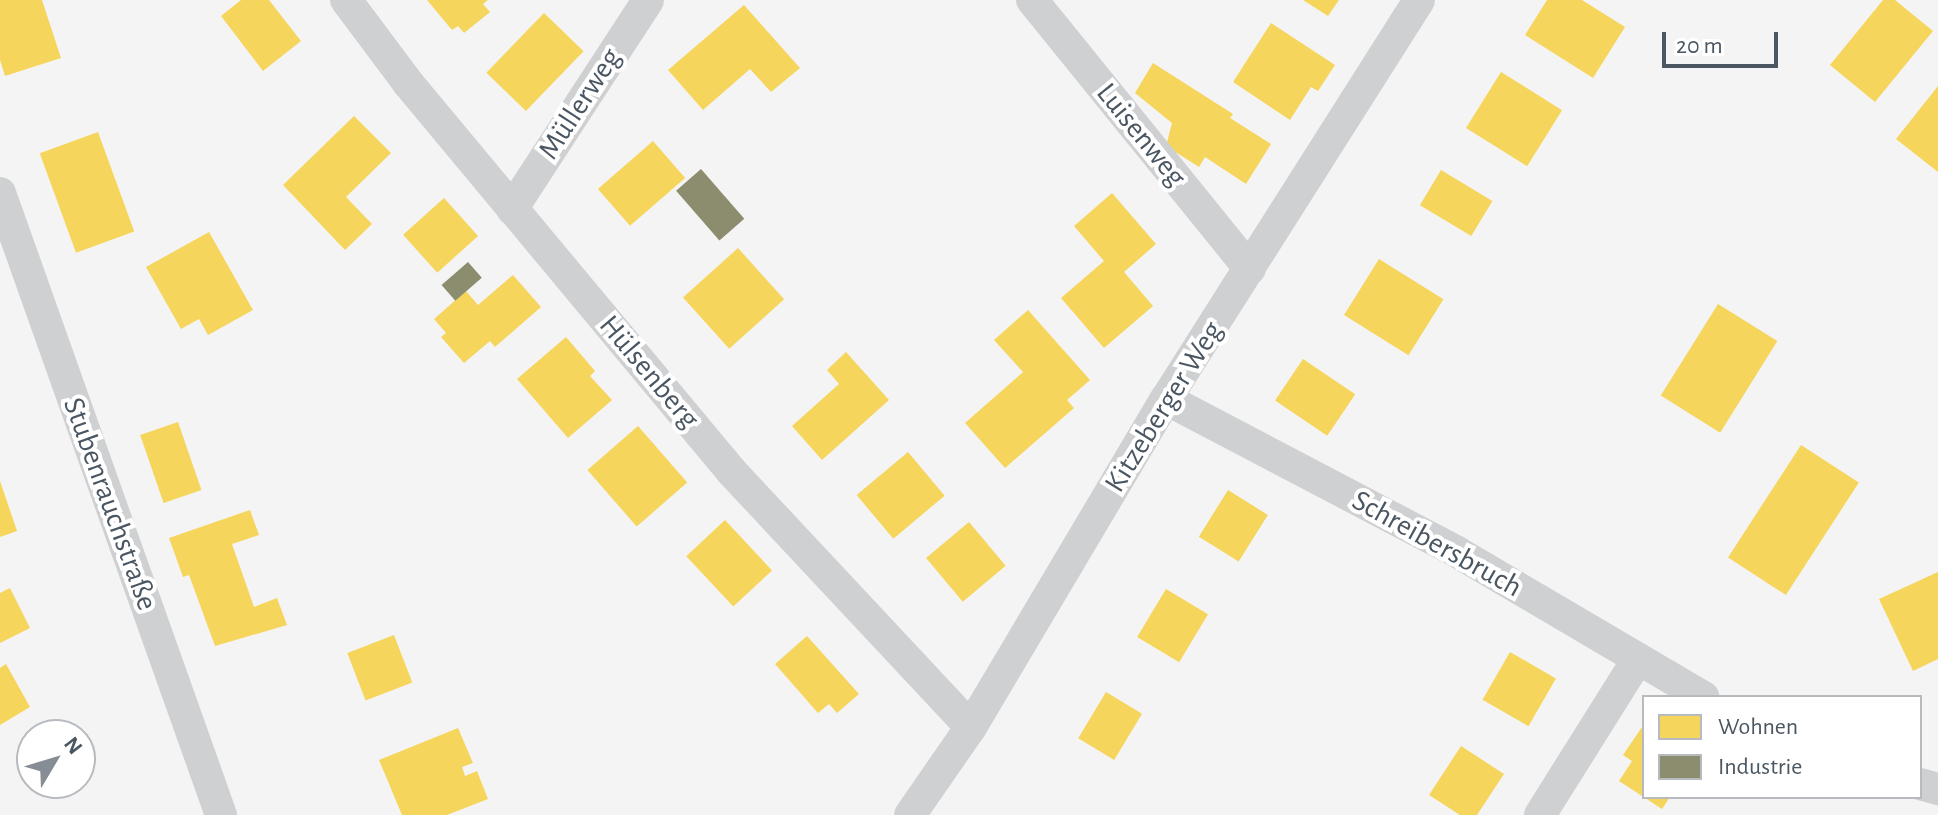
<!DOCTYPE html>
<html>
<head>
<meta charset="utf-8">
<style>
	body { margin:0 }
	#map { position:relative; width:1938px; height:815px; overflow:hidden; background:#f4f4f4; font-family:"Alegreya Sans",sans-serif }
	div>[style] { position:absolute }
	.homes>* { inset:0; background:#f6d55c; transform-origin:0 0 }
	.industry>* { inset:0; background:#8c8c6e; transform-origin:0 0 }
	.street>* { height:32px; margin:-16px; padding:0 16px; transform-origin:16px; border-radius:16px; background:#ced0d2 }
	span { translate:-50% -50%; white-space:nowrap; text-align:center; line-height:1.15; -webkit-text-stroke:8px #fff; paint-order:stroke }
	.street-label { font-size:30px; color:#4a5661 }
	.legend { position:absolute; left:1642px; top:695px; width:280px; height:104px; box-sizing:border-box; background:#fff; border:2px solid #b7bbc0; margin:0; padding:10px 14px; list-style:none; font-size:24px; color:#4a5661 }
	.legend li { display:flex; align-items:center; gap:16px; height:40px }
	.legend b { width:40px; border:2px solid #b7bbc0 }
	.north { position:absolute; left:16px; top:719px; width:80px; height:80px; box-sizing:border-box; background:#fff; border:2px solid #b7bbc0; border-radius:50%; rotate:52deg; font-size:22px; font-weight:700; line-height:32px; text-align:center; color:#4a5661 }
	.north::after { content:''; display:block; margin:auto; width:28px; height:36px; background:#868d94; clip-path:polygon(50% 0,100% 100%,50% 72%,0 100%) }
	.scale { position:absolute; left:1662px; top:32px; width:116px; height:36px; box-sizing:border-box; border:4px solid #4a5661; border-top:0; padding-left:10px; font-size:24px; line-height:28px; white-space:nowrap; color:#4a5661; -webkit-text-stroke:6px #fff; paint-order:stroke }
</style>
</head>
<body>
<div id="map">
	<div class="homes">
		<div style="clip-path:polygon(0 0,42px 0,61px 58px,5px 76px,0 60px)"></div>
		<div style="clip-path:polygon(241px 0,269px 0,301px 41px,263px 71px,221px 16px)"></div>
		<div style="clip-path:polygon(427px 0,488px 0,483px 4px,490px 12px,464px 33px,458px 26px,452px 30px)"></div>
		<div style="clip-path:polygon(1303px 0,1339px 0,1328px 16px)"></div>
		<div style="clip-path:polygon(1547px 0,1582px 0,1625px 27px,1593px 78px,1525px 35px)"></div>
		<div style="clip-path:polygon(1883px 0,1895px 0,1933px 31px,1875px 102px,1830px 65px)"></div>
		<div style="clip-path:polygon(744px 5px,800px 68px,771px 92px,750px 69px,703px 110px,668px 70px)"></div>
		<div style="left:544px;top:13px;width:55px;height:83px;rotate:44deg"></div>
		<div style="clip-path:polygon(1271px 23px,1335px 65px,1318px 91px,1311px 87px,1290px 120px,1233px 82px)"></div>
		<div style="clip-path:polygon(1153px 63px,1233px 114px,1230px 118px,1271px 144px,1246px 184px,1205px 157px,1199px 167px,1166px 146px,1172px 123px,1135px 93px)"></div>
		<div style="left:1501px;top:72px;width:72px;height:66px;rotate:32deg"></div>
		<div style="clip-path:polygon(1938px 86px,1938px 172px,1896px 139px)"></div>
		<div style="clip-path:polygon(354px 116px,391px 153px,346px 197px,372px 224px,345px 250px,283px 185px)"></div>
		<div style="left:98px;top:132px;width:106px;height:62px;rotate:70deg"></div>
		<div style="left:653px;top:141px;width:49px;height:73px;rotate:49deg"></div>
		<div style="left:1441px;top:170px;width:60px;height:41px;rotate:31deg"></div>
		<div style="clip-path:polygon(1112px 193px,1156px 244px,1124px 272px,1153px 306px,1104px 348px,1061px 298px,1104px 261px,1074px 226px)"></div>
		<div style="left:444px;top:198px;width:51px;height:55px;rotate:48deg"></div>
		<div style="clip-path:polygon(209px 232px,253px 310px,208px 335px,199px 319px,181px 329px,146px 267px)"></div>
		<div style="left:738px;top:248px;width:69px;height:74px;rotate:48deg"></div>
		<div style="left:1379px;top:259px;width:76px;height:66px;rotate:32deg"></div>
		<div style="clip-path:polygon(513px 275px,541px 307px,495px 347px,490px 341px,464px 363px,441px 337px,446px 333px,434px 319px,466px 291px,478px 305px)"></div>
		<div style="left:1718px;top:304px;width:70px;height:108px;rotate:32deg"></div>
		<div style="clip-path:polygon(1028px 310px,1090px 380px,1067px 400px,1074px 408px,1005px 468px,965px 423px,1023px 372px,994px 340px)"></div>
		<div style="clip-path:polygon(566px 337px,595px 371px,590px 376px,612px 400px,568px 438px,517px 379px)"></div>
		<div style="clip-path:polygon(846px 352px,889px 400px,822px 460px,792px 426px,839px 384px,827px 370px)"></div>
		<div style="left:1303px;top:359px;width:63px;height:50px;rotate:34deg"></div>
		<div style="left:178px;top:422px;width:72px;height:40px;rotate:71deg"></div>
		<div style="left:638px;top:426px;width:75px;height:67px;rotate:49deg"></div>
		<div style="left:1801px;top:445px;width:69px;height:134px;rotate:33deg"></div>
		<div style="left:908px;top:452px;width:57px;height:67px;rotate:50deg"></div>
		<div style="clip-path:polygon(0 481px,17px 531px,0 537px)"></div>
		<div style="left:1228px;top:490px;width:47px;height:55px;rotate:32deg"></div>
		<div style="clip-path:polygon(250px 510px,259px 535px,232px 544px,254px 607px,277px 598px,287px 625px,215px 646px,189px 575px,183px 577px,169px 538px)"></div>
		<div style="left:725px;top:520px;width:69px;height:53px;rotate:47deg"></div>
		<div style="left:969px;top:522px;width:57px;height:56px;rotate:50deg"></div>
		<div style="clip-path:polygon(1938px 572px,1938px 659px,1913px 671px,1879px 599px)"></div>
		<div style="clip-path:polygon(10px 588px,30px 628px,0 643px,0 593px)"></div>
		<div style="left:1166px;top:589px;width:49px;height:56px;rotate:31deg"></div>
		<div style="left:394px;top:635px;width:51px;height:50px;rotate:69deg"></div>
		<div style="clip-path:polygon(807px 636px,859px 694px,837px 713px,829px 704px,818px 713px,775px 664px)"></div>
		<div style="left:1510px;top:652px;width:53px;height:55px;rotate:30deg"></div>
		<div style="clip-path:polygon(6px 664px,30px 707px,0 725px,0 668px)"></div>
		<div style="left:1106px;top:692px;width:42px;height:54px;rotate:31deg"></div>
		<div style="clip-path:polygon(1644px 724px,1644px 797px,1670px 797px,1662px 809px,1619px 781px,1632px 761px,1623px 755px)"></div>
		<div style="clip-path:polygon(458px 728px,473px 763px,462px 767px,465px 776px,477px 771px,488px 799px,447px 815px,402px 815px,379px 760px)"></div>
		<div style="clip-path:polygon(1461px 746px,1504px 774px,1477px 815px,1460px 815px,1429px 795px)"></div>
	</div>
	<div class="industry">
		<div style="left:701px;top:169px;width:66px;height:33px;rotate:49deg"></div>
		<div style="left:468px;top:262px;width:21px;height:35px;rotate:49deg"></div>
	</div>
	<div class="street">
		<div style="left:346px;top:0;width:104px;rotate:53.2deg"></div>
		<div style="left:408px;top:83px;width:506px;rotate:50.21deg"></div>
		<div style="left:732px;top:472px;width:349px;rotate:46.9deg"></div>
		<div style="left:1032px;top:0;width:346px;rotate:51deg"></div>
		<div style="left:0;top:193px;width:660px;rotate:70.44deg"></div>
		<div style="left:512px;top:209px;width:249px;rotate:-56.9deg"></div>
		<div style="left:1166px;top:399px;width:329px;rotate:27.7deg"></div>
		<div style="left:1457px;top:552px;width:286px;rotate:30.5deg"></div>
		<div style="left:1920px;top:784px;width:19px;rotate:16deg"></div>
		<div style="left:910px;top:815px;width:107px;rotate:-55.3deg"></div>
		<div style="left:971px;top:727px;width:382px;rotate:-59.3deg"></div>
		<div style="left:1166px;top:399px;width:472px;rotate:-57.6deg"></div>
		<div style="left:1540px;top:815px;width:184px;rotate:-57.9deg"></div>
	</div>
	<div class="street-label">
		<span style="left:580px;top:104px;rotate:-57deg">Müllerweg</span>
		<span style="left:1141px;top:135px;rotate:51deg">Luisenweg</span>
		<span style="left:649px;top:372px;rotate:50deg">Hülsenberg</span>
		<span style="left:1164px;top:407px;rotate:-58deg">Kitzeberger Weg</span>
		<span style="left:110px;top:504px;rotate:70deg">Stubenrauchstraße</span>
		<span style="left:1437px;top:544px;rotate:29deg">Schreibersbruch</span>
	</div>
	<ul class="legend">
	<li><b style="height:22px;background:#f6d55c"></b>Wohnen</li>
	<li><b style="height:22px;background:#8c8c6e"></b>Industrie</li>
	</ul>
	<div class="north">N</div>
	<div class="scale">20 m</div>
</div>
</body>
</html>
